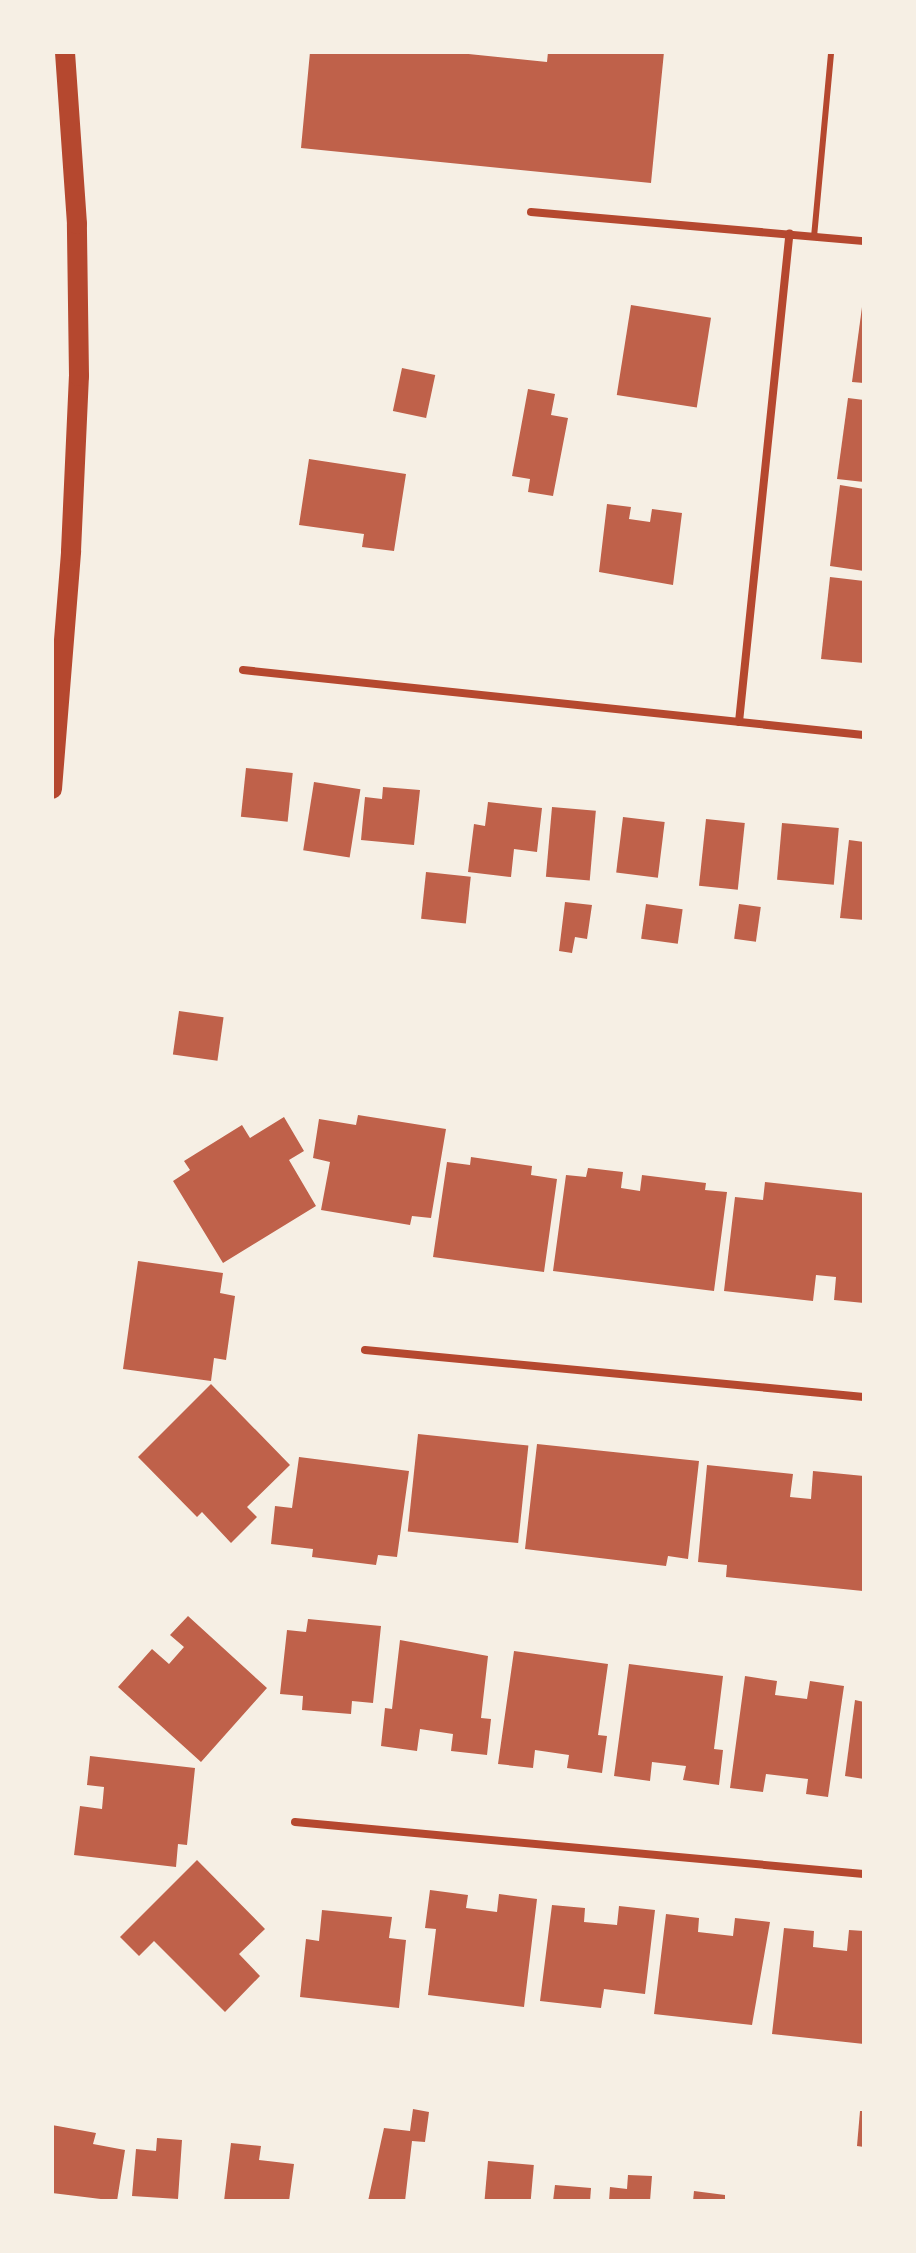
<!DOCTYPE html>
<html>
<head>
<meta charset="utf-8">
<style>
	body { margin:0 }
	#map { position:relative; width:916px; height:2253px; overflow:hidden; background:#f6efe4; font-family:"Titillium Web",sans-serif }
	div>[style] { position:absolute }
	.building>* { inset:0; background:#bf614a; transform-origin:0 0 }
	.service>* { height:6px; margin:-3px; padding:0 3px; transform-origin:3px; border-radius:3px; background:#b5482f }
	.minor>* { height:8px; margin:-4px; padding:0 4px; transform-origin:4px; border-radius:4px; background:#b5482f }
	.primary>* { height:20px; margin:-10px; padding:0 10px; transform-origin:10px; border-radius:10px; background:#b5482f }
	span { translate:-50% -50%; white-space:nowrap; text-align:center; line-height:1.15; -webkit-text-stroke:6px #f6efe4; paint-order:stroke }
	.frame { position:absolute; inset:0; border:54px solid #f6efe4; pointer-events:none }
</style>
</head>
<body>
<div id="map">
	<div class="building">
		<div style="clip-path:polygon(310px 52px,449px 52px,547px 62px,548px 52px,664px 52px,651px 183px,301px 148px)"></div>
		<div style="left:631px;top:305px;width:81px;height:91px;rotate:9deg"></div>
		<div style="clip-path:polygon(862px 307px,864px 307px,864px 383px,852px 382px)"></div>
		<div style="left:402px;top:368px;width:34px;height:44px;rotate:12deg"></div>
		<div style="clip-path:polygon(528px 389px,555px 394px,551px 415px,568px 418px,553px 496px,528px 492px,530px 479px,512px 476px)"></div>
		<div style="clip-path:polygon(848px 398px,864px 400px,864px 482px,837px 479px)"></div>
		<div style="clip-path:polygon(309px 459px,406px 474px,394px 551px,362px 547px,364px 534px,299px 525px)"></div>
		<div style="clip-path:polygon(840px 485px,864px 489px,864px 571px,830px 566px)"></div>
		<div style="clip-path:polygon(607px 504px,631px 507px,629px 519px,650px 522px,652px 509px,682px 513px,673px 585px,599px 572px)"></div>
		<div style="clip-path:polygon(830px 577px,864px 581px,864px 663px,821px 659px)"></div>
		<div style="left:246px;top:768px;width:47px;height:49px;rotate:6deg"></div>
		<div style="left:314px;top:782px;width:47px;height:69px;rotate:9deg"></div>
		<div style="clip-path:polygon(383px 787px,420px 790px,414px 845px,361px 840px,365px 797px,382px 799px)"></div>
		<div style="clip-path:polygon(488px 802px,542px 808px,537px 852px,514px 849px,511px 877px,468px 872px,474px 824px,485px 826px)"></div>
		<div style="left:552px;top:807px;width:44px;height:70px;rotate:5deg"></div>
		<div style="left:623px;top:817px;width:42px;height:56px;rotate:7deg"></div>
		<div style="left:706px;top:819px;width:39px;height:67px;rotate:6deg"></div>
		<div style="left:782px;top:823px;width:57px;height:57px;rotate:5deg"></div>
		<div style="clip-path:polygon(849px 840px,864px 842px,864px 920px,840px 918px)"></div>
		<div style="left:426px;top:872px;width:45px;height:47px;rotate:6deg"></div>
		<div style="clip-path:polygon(565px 902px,592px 905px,587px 939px,575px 937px,572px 953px,559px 951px)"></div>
		<div style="left:646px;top:904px;width:37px;height:35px;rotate:8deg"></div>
		<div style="left:739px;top:904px;width:22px;height:35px;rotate:8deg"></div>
		<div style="left:179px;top:1011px;width:45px;height:44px;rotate:8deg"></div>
		<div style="clip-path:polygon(358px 1115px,446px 1129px,431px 1218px,412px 1216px,410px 1225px,321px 1210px,330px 1162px,313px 1158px,319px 1119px,356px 1125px)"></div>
		<div style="clip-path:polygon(284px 1117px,304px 1151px,289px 1160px,316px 1206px,223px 1263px,173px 1181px,190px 1170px,184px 1161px,242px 1125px,250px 1138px)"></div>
		<div style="clip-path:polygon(471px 1157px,532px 1166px,531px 1175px,557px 1179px,544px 1272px,433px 1257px,447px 1162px,470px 1165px)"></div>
		<div style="clip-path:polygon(588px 1168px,623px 1172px,621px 1188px,640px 1191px,642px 1175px,706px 1183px,705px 1190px,727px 1192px,714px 1291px,553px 1271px,566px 1175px,586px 1177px)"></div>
		<div style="clip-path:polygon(765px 1182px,864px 1193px,864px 1303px,834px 1300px,836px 1277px,816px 1275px,813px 1301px,724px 1291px,735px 1197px,763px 1200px)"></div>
		<div style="clip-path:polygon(138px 1261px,223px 1273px,220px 1293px,235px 1296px,226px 1360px,214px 1358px,211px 1381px,123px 1369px)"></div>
		<div style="clip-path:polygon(211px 1384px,290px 1465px,247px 1507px,257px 1517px,231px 1543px,202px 1512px,197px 1517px,138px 1457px)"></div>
		<div style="left:418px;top:1434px;width:111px;height:98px;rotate:6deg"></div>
		<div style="clip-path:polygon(537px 1444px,699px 1461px,688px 1559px,668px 1556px,666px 1566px,525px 1549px)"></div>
		<div style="clip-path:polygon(299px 1457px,409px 1471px,397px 1557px,378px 1555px,376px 1565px,312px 1557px,313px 1549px,271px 1544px,275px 1506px,292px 1508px)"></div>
		<div style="clip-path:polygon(707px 1465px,793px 1474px,790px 1497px,811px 1499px,813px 1471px,864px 1476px,863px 1591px,726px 1577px,727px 1565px,698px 1562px)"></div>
		<div style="clip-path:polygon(188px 1616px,267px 1688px,201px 1762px,118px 1687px,152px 1649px,169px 1664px,184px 1647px,170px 1635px)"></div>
		<div style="clip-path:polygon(308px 1619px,381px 1626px,373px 1703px,352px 1701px,351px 1714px,302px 1710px,303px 1696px,280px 1694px,287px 1630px,306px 1632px)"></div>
		<div style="clip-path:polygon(400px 1640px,488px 1656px,481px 1718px,491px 1719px,487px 1755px,451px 1751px,453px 1734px,420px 1729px,417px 1751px,381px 1746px,385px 1708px,392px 1709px)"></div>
		<div style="clip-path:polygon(514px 1651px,608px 1664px,598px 1735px,607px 1736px,602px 1773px,567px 1768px,569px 1755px,535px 1750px,533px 1768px,498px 1764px)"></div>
		<div style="clip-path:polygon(629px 1664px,723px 1676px,714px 1749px,723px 1750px,719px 1785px,683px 1780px,686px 1766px,652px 1762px,650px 1781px,614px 1776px)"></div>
		<div style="clip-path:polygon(745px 1676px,777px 1681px,775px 1695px,807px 1699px,810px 1681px,844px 1686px,828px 1797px,806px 1794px,808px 1779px,766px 1774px,763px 1792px,730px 1788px)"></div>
		<div style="clip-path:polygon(855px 1700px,864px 1702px,864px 1779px,845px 1776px)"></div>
		<div style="clip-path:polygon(90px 1756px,195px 1768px,187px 1845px,178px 1844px,176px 1867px,74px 1855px,80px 1806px,102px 1809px,104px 1787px,87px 1785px)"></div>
		<div style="clip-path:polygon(197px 1860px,265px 1929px,239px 1954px,260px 1976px,225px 2012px,154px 1941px,139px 1956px,120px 1937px)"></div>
		<div style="clip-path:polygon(430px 1890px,468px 1895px,466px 1908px,497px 1912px,499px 1894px,537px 1899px,524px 2007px,428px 1995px,436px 1929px,425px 1928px)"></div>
		<div style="clip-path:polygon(552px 1905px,585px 1908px,584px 1922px,617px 1925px,619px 1906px,655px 1910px,645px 1994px,604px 1989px,601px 2008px,540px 2001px)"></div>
		<div style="clip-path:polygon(322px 1910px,392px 1917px,389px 1938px,406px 1940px,399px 2008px,300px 1997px,306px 1939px,319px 1941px)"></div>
		<div style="clip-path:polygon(666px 1914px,699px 1918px,698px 1932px,733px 1936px,735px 1918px,770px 1922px,752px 2025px,654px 2014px)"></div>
		<div style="clip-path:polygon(784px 1928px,814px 1931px,813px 1947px,847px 1951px,849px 1930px,864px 1931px,864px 2044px,772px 2034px)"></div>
		<div style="clip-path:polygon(413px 2109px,429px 2112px,425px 2142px,412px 2141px,405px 2201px,368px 2201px,384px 2128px,410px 2131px)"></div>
		<div style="clip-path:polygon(860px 2111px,864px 2111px,864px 2147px,857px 2146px)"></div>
		<div style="clip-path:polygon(52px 2125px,96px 2133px,93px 2144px,125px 2150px,117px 2201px,52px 2193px)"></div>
		<div style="clip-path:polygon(157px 2138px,182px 2140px,178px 2199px,132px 2196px,136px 2149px,156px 2151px)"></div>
		<div style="clip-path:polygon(231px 2143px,261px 2146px,259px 2160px,294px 2164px,289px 2201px,224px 2201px)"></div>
		<div style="left:488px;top:2161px;width:46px;height:40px;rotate:5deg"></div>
		<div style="clip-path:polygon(628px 2175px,652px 2176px,650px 2201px,609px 2201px,610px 2187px,627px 2189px)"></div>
		<div style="clip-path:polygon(555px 2185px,591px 2188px,590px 2201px,553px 2201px)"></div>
		<div style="clip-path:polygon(694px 2191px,725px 2195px,725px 2201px,693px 2201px)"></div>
	</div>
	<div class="service">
		<div style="left:814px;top:237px;width:186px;rotate:-84.7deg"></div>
	</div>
	<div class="minor">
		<div style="left:531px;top:212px;width:334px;rotate:5deg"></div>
		<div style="left:243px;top:670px;width:624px;rotate:5.98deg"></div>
		<div style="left:739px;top:722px;width:491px;rotate:-84.1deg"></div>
		<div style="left:365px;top:1350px;width:501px;rotate:5.38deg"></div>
		<div style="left:295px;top:1822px;width:571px;rotate:5.22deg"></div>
	</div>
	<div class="primary">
		<div style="left:52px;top:789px;width:239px;rotate:-85.4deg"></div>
		<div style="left:71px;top:551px;width:175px;rotate:-87.4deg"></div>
		<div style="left:79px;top:376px;width:152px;rotate:-90.8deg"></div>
		<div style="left:77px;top:224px;width:172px;rotate:-94deg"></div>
	</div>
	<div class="frame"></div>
</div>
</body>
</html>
